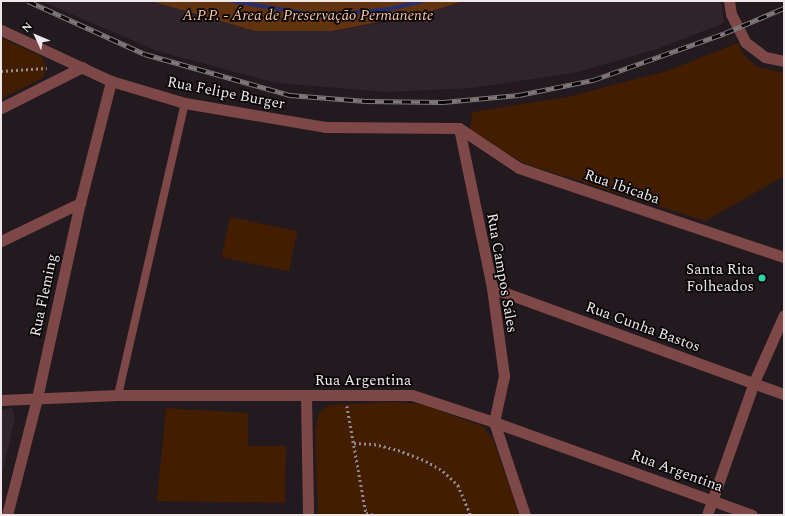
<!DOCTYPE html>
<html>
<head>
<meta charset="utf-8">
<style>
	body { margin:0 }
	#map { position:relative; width:785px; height:516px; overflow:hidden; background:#221a1e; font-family:Spectral,serif }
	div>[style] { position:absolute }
	.built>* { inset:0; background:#30232b }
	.green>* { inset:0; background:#431d00; transform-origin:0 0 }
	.forest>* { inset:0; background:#62330f }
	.stream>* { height:4px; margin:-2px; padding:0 2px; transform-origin:2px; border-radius:2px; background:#282e6b }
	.path>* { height:2.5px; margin-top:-1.25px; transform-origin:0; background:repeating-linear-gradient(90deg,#918a8d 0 2px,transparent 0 5px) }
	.service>* { height:8px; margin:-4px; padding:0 4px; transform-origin:4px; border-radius:4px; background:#7e4849 }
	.minor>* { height:11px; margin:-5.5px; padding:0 5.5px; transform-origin:5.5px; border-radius:5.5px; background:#7e4849 }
	.tertiary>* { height:11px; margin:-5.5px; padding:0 5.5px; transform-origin:5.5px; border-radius:5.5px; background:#7e4849 }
	.rail>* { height:4.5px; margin-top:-2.25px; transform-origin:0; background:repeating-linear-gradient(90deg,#090608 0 9px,#7f787b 0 18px); box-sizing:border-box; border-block:1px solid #7f787b }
	.dots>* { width:11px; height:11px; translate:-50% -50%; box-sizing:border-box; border:2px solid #090608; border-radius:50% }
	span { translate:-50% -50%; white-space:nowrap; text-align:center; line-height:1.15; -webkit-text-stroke:3.5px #090608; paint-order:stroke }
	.park-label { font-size:15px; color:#fbc39f; font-style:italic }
	.street-label { font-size:15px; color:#eee8eb }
	.poi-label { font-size:15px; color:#eee8eb }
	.right { translate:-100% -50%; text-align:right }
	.frame { position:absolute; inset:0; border:2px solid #eee8eb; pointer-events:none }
	.north { position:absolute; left:16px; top:16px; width:40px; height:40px; -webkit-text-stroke:3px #090608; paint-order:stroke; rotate:314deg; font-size:11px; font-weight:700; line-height:16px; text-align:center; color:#eee8eb }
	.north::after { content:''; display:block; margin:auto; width:14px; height:18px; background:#eee8eb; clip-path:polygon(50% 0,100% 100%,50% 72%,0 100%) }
</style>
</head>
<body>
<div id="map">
	<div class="built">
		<div style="clip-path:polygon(41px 1px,151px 1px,255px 31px,332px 31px,415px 17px,464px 1px,721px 1px,724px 23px,657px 49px,578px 72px,473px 88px,387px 92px,276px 83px,157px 51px)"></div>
		<div style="clip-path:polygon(12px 408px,15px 418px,1px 479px,1px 410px)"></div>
	</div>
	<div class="green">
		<div style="clip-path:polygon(1px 38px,41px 56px,47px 68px,42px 78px,1px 99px)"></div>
		<div style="clip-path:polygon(738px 43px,743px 54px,757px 67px,784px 73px,784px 176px,705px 221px,523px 163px,470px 129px,472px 112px,567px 97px,667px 71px)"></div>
		<div style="left:230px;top:217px;width:69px;height:41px;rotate:12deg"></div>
		<div style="clip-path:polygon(395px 402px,420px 404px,482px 426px,493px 439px,519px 515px,318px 515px,315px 429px,319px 413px,329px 405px)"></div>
		<div style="clip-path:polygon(166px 408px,248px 413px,248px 446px,286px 446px,285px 503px,157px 501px)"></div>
	</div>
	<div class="forest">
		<div style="clip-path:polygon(151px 1px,464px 1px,422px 14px,332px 31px,255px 31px)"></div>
	</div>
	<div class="stream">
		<div style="left:232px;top:1px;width:90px;rotate:9.6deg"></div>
		<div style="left:321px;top:16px;width:69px;rotate:-5.8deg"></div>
		<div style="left:390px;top:9px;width:34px;rotate:-14deg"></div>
	</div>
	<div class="path">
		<div style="left:1px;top:71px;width:46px;rotate:-3.7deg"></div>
		<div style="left:347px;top:406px;width:109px;rotate:79.9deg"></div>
		<div style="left:366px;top:513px;width:8px;rotate:14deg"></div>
		<div style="left:354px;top:443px;width:20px;rotate:3deg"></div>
		<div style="left:374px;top:444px;width:25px;rotate:14deg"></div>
		<div style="left:398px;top:450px;width:30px;rotate:21deg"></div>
		<div style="left:426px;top:461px;width:20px;rotate:30deg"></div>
		<div style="left:443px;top:471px;width:21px;rotate:43deg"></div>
		<div style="left:458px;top:485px;width:33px;rotate:67deg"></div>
	</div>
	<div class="service">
		<div style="left:118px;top:395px;width:300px;rotate:-77.1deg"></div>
	</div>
	<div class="minor">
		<div style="left:1px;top:30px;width:121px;rotate:24.9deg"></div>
		<div style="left:111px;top:81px;width:77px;rotate:16.6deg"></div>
		<div style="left:185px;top:103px;width:142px;rotate:9.7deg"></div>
		<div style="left:325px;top:127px;width:134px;rotate:0.4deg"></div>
		<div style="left:1px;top:108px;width:91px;rotate:-26.8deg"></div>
		<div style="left:459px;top:128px;width:163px;rotate:78.3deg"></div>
		<div style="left:492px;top:288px;width:89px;rotate:82.2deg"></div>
		<div style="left:504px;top:376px;width:47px;rotate:102.3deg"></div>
		<div style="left:494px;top:422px;width:274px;rotate:19.8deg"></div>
		<div style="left:459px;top:128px;width:72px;rotate:33.7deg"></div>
		<div style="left:519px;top:168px;width:280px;rotate:18.6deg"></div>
		<div style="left:1px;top:241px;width:88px;rotate:-25.7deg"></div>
		<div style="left:492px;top:288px;width:311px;rotate:20deg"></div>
		<div style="left:7px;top:515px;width:121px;rotate:-75.6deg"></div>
		<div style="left:37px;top:398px;width:200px;rotate:-77.6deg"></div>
		<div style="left:80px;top:203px;width:126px;rotate:-75.7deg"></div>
		<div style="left:707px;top:515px;width:141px;rotate:-70.5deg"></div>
		<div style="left:754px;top:382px;width:73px;rotate:-65.9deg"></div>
	</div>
	<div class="tertiary">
		<div style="left:729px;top:1px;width:13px;rotate:81deg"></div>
		<div style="left:731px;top:14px;width:31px;rotate:63deg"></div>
		<div style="left:745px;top:42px;width:25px;rotate:37deg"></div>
		<div style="left:765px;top:57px;width:19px;rotate:12deg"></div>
		<div style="left:306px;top:396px;width:119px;rotate:89deg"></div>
		<div style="left:1px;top:400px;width:117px;rotate:-2.4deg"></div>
		<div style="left:118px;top:395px;width:294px"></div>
		<div style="left:412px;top:395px;width:86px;rotate:18.2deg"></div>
		<div style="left:494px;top:422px;width:98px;rotate:71.6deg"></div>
	</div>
	<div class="rail">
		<div style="left:28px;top:1px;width:128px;rotate:24.4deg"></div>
		<div style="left:145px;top:54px;width:151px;rotate:15.8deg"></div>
		<div style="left:290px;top:95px;width:76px;rotate:4.5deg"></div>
		<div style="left:366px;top:101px;width:77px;rotate:0.7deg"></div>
		<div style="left:443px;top:102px;width:76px;rotate:-5.3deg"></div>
		<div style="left:519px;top:95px;width:76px;rotate:-11.5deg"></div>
		<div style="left:593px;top:80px;width:140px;rotate:-19.6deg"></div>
		<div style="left:725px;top:33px;width:64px;rotate:-23deg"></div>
	</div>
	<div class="dots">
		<div style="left:762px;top:278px;background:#2dd4ab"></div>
	</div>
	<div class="park-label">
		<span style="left:308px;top:16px">A.P.P. - Área de Preservação Permanente</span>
	</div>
	<div class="street-label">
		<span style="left:226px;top:93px;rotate:11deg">Rua Felipe Burger</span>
		<span style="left:622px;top:187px;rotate:19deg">Rua Ibicaba</span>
		<span style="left:502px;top:273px;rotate:80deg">Rua Campos Sáles</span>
		<span style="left:44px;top:295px;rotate:-78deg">Rua Fleming</span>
		<span style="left:643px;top:327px;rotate:20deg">Rua Cunha Bastos</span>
		<span style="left:363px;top:381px">Rua Argentina</span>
		<span style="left:677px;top:471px;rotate:20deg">Rua Argentina</span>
	</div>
	<div class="poi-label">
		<span class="right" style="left:754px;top:278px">Santa Rita<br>Folheados</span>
	</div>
	<div class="frame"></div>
	<div class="north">N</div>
</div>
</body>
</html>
